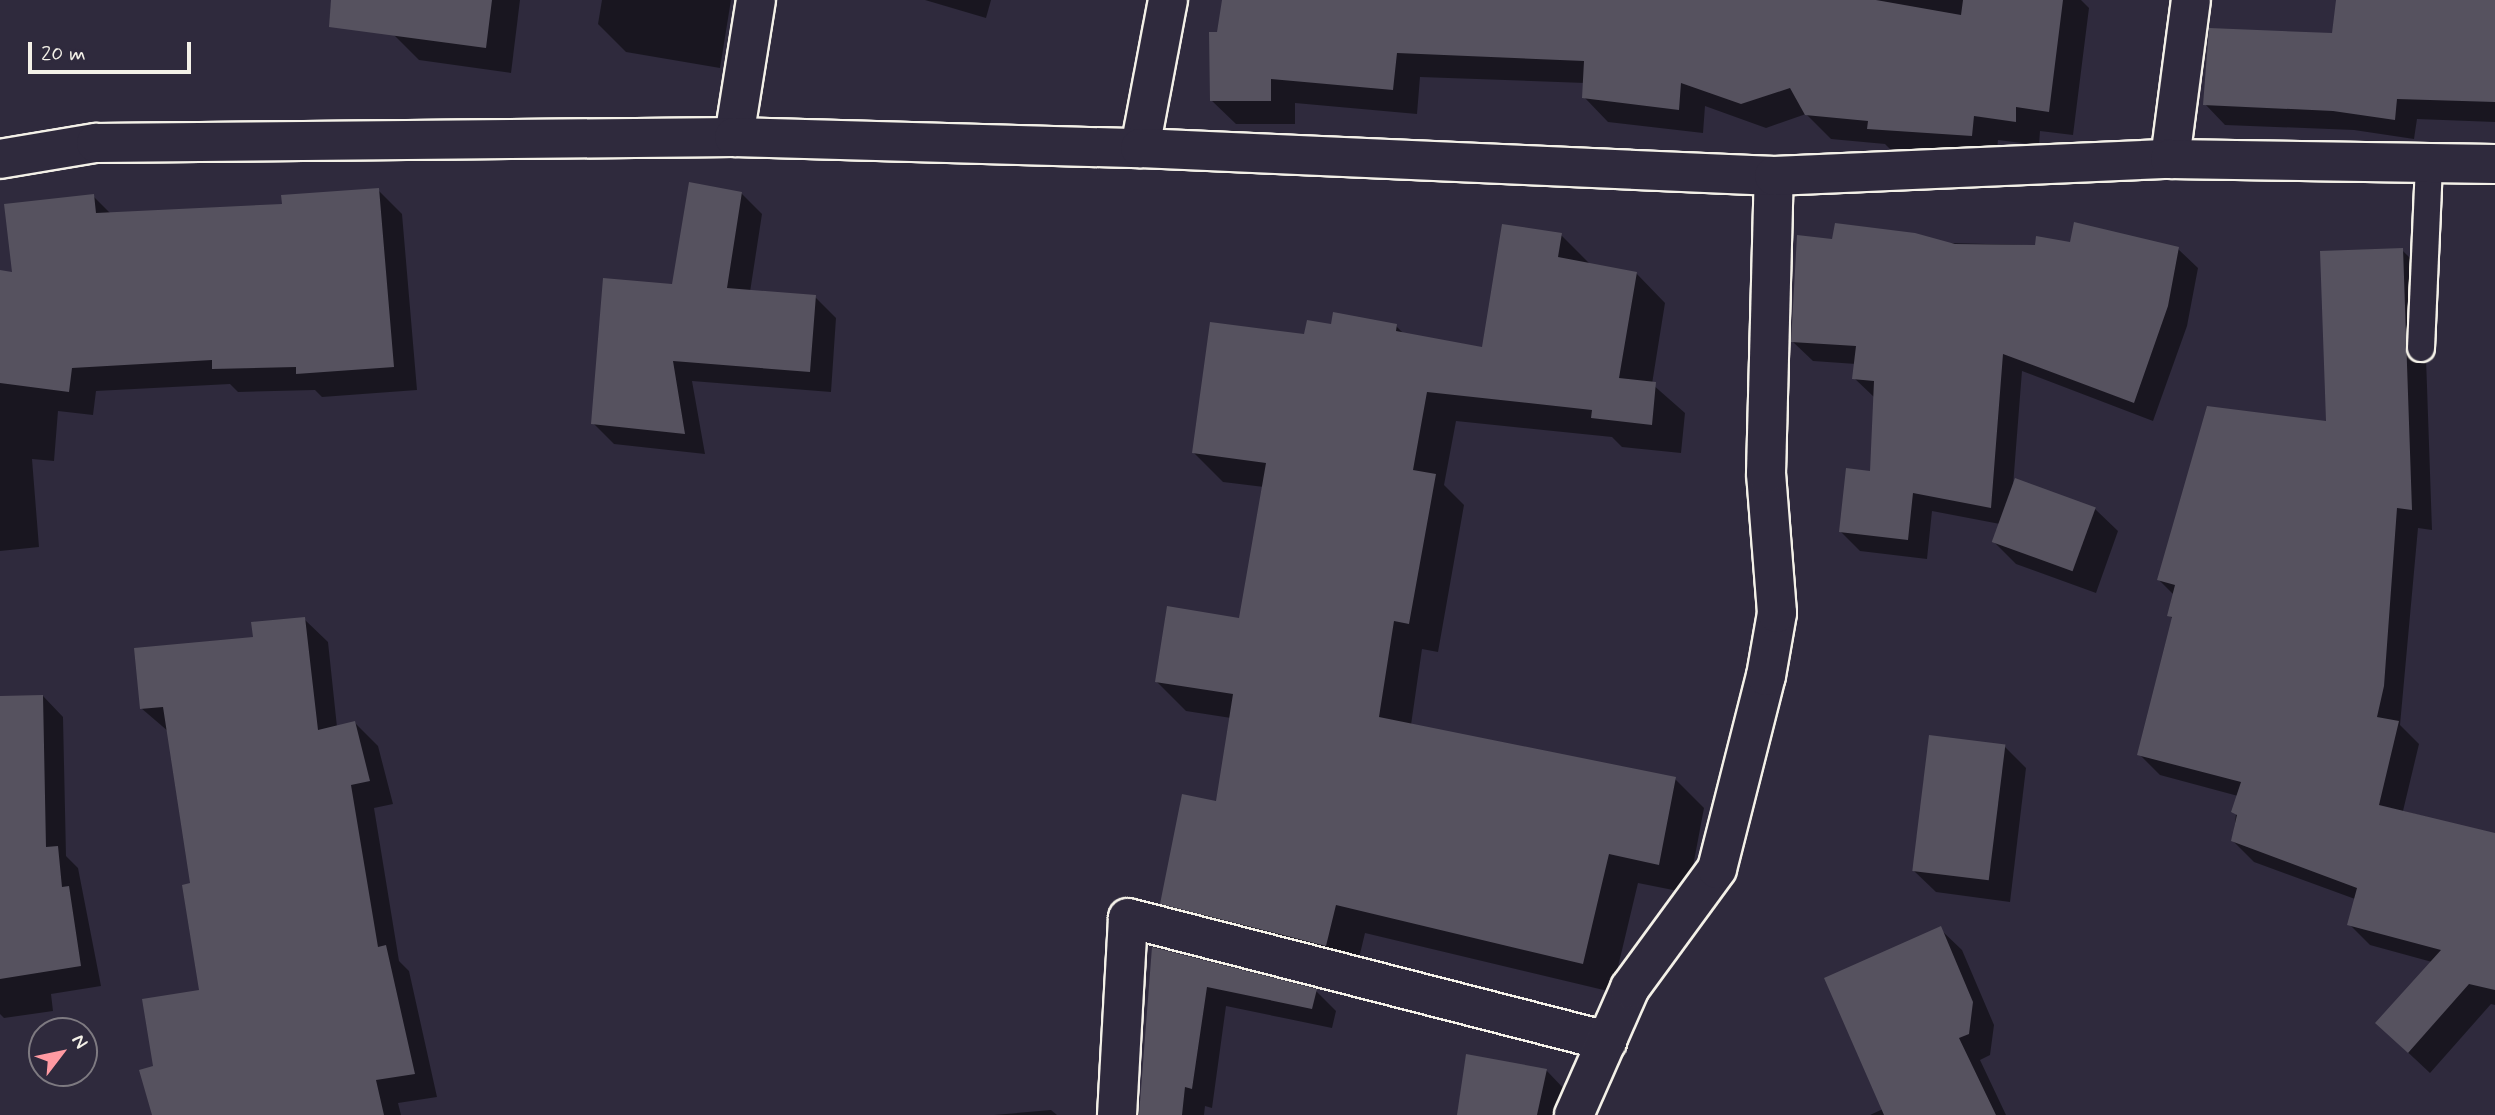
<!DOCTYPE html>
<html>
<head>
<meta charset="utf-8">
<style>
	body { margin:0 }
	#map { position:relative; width:2495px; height:1115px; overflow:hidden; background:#2f2a3d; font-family:Mynerve,sans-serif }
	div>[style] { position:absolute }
	.shadow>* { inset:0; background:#0007 }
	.building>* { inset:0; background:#56525f; transform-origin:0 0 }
	.roads { filter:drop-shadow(2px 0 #f4f1e8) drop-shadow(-2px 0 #f4f1e8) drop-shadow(0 2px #f4f1e8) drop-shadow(0 -2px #f4f1e8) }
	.service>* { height:26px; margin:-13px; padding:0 13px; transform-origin:13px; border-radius:13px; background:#2f2a3d }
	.minor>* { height:38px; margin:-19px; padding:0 19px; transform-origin:19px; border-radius:19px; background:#2f2a3d }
	.tertiary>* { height:38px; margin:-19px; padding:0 19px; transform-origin:19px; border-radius:19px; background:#2f2a3d }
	span { translate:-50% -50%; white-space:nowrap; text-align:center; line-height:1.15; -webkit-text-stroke:7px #2f2a3d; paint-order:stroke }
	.north { position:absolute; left:28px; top:1017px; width:70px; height:70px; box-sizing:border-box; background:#2f2a3d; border:2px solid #7e7a81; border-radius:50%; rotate:58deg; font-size:19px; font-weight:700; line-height:28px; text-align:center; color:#f4f1e8 }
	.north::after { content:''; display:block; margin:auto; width:24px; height:32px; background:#ff9aa2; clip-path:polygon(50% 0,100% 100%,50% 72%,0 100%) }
	.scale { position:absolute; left:28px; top:42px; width:163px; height:32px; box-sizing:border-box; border:4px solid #f4f1e8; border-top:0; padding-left:9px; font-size:21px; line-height:24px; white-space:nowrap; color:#f4f1e8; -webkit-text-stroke:5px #2f2a3d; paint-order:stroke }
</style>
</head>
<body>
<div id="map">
	<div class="shadow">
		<div style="clip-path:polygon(398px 0,520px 0,511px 73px,419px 60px,394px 35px)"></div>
		<div style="clip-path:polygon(602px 0,731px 0,720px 68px,626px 52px,598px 24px)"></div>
		<div style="clip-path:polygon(925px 0,991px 0,986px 18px)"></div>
		<div style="clip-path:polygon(1223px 0,2081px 0,2089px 8px,2073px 135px,2040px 131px,2039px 145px,1998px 140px,1996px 160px,1894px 153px,1885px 144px,1831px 139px,1806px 114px,1766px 128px,1705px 106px,1703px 133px,1608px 122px,1584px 97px,1585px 83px,1420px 77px,1417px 114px,1295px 103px,1295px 124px,1236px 124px,1211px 100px)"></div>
		<div style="clip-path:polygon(2337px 0,2495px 0,2495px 122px,2417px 119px,2414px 139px,2354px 130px,2225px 125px,2205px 104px,2333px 35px)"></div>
		<div style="clip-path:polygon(378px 190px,402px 214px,417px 390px,322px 397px,315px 390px,238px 392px,230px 384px,96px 391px,93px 415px,58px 411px,54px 461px,32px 459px,39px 547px,0 551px,0 272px,14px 274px,93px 196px,111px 214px,284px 206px)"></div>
		<div style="clip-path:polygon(741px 193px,762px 214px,750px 292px,815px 297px,836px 318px,831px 392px,692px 381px,705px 454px,614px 444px,593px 423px,674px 286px)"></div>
		<div style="clip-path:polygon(1561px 235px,1591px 265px,1636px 273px,1665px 303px,1652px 384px,1685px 413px,1681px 453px,1622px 447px,1612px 437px,1456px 421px,1444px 485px,1464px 505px,1438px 652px,1422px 649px,1411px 725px,1675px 779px,1704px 808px,1688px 893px,1638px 883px,1612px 992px,1365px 933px,1355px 975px,1191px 932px,1162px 903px,1217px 803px,1231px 718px,1186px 711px,1156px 681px,1241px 620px,1264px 487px,1223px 482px,1194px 453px,1332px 326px,1396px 326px,1404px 334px,1484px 349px)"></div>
		<div style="clip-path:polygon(1833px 240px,2178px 249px,2198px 268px,2187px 326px,2153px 421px,2022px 371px,2013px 486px,2016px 480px,2095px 509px,2118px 531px,2096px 593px,2016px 564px,1994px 542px,2000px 524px,1932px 511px,1927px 559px,1860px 551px,1841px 532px,1872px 473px,1874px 397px,1854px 378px,1856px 364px,1813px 361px,1793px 342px)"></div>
		<div style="clip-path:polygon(2402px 250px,2423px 271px,2432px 530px,2418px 528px,2400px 725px,2419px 744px,2403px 811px,2495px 835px,2495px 1005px,2491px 1004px,2430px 1073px,2399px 1044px,2432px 962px,2370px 945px,2349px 924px,2355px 899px,2254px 862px,2233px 841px,2238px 796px,2160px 775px,2139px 754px,2173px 619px,2169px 615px,2174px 595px,2159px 580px,2328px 423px)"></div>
		<div style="clip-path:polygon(304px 619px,328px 642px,337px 727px,355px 723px,378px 746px,393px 804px,374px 808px,399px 961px,409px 971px,437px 1097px,398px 1103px,401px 1115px,171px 1115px,201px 992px,192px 885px,169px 732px,141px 708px,255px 638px)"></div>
		<div style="clip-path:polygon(43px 696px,63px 717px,66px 856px,78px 868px,101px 986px,51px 994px,53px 1011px,4px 1018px,0 1014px,0 697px)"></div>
		<div style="clip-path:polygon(2004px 746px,2026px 768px,2010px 902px,1936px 892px,1913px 870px)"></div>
		<div style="clip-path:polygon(1940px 929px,1962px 950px,1994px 1025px,1990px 1055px,1980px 1060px,2006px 1115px,1870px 1115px,1883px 1109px)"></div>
		<div style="clip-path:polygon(1154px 949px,1316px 991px,1336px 1011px,1332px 1028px,1226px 1006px,1212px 1108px,1205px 1106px,1204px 1115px,1143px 1115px)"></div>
		<div style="clip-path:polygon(1546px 1070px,1568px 1093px,1564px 1115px,1459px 1115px)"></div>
		<div style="clip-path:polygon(1051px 1110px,1057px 1115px,994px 1115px)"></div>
	</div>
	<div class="building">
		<div style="clip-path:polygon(331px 0,492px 0,486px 48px,329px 27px)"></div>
		<div style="clip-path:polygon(1222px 0,1876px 0,1961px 15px,1963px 0,2063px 0,2049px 112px,2016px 107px,2016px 122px,1974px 116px,1972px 136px,1867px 129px,1868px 121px,1805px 115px,1790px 88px,1741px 104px,1681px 83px,1679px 110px,1582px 98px,1584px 61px,1397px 53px,1393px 90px,1271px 79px,1271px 101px,1210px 101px,1209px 32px,1217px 32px)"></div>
		<div style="clip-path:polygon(2336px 0,2495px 0,2495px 102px,2397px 99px,2395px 120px,2333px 111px,2203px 105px,2209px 28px,2332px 33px)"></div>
		<div style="clip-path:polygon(689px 182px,742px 192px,727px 288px,816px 295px,810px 372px,673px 361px,685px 434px,591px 424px,603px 278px,672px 284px)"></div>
		<div style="clip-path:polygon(379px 188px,394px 367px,296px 374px,296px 367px,212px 369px,212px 360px,72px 368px,69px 392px,0 383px,0 270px,12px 272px,4px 204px,94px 194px,96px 213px,282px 204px,281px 195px)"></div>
		<div style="clip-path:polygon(2074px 222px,2179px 247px,2168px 306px,2134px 403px,2003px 354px,1991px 508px,1913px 493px,1908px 540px,1839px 532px,1846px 468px,1870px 471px,1874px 381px,1852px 379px,1856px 346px,1791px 342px,1797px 235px,1832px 239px,1835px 223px,1915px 233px,1955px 244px,2035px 245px,2036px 236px,2070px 242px)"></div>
		<div style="clip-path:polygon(1502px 224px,1562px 233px,1558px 257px,1637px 272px,1619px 378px,1656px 382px,1652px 425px,1591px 418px,1592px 410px,1427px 392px,1413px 470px,1436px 474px,1409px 624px,1394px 621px,1379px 717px,1676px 777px,1659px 865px,1609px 854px,1583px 964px,1336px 905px,1326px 946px,1160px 904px,1182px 794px,1216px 801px,1233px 694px,1155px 682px,1167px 606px,1239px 618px,1266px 463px,1192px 453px,1210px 322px,1304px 334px,1307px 320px,1331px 324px,1333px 312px,1397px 324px,1396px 331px,1482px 347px)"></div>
		<div style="clip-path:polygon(2403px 248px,2412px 510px,2397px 508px,2384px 686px,2377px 717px,2399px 721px,2379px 805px,2495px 833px,2495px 990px,2469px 984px,2408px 1053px,2375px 1023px,2441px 950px,2347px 925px,2357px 888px,2231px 841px,2237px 815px,2231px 812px,2241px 782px,2137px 755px,2172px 617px,2167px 616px,2175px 585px,2157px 580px,2207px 406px,2326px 421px,2320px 251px)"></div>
		<div style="left:2015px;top:478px;width:86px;height:68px;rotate:20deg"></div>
		<div style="clip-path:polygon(305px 617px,318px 730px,355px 721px,370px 781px,351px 785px,378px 947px,386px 945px,415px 1074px,376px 1080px,384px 1115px,152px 1115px,139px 1070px,153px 1066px,142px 999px,199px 990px,182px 885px,190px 883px,163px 707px,140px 709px,134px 648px,253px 637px,251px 622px)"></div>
		<div style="clip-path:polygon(43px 695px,46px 847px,58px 846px,62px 887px,69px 886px,81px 966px,0 979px,0 696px)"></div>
		<div style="left:1929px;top:735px;width:77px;height:137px;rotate:7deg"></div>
		<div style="clip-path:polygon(1941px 926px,1973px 1002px,1969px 1034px,1959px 1038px,1996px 1115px,1884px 1115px,1824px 978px)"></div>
		<div style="clip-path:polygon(1152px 947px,1317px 989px,1312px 1009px,1207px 987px,1192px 1089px,1185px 1087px,1182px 1115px,1139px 1115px)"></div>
		<div style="clip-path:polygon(1466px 1054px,1547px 1069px,1537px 1115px,1457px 1115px)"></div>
	</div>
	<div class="roads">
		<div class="service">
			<div style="left:2421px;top:348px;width:185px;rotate:-87.5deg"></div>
		</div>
		<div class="minor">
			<div style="left:734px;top:137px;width:139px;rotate:-80.9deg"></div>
			<div style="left:1140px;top:148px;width:151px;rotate:-79.3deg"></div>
			<div style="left:2170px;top:159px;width:160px;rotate:-82.5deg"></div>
			<div style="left:1117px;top:1115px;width:197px;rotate:-86.8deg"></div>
			<div style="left:1128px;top:918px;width:495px;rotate:14.4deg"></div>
			<div style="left:1574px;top:1115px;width:139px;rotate:-66.2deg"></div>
			<div style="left:1630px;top:988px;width:147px;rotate:-53.8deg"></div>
			<div style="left:1717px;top:869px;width:199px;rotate:-75.8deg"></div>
			<div style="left:1766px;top:676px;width:64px;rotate:-80.1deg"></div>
			<div style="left:1777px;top:613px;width:140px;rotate:-94.5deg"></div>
			<div style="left:1766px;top:473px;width:297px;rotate:-88.5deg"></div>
		</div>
		<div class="tertiary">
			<div style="left:0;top:159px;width:97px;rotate:-9.5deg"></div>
			<div style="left:96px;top:143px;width:638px;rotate:-0.54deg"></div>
			<div style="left:734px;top:137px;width:406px;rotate:1.6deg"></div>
			<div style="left:1140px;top:148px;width:635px;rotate:2.53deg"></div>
			<div style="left:1774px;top:176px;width:396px;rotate:-2.5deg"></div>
			<div style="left:2170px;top:159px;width:325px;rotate:0.9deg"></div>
		</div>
	</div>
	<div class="north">N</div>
	<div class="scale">20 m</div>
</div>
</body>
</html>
